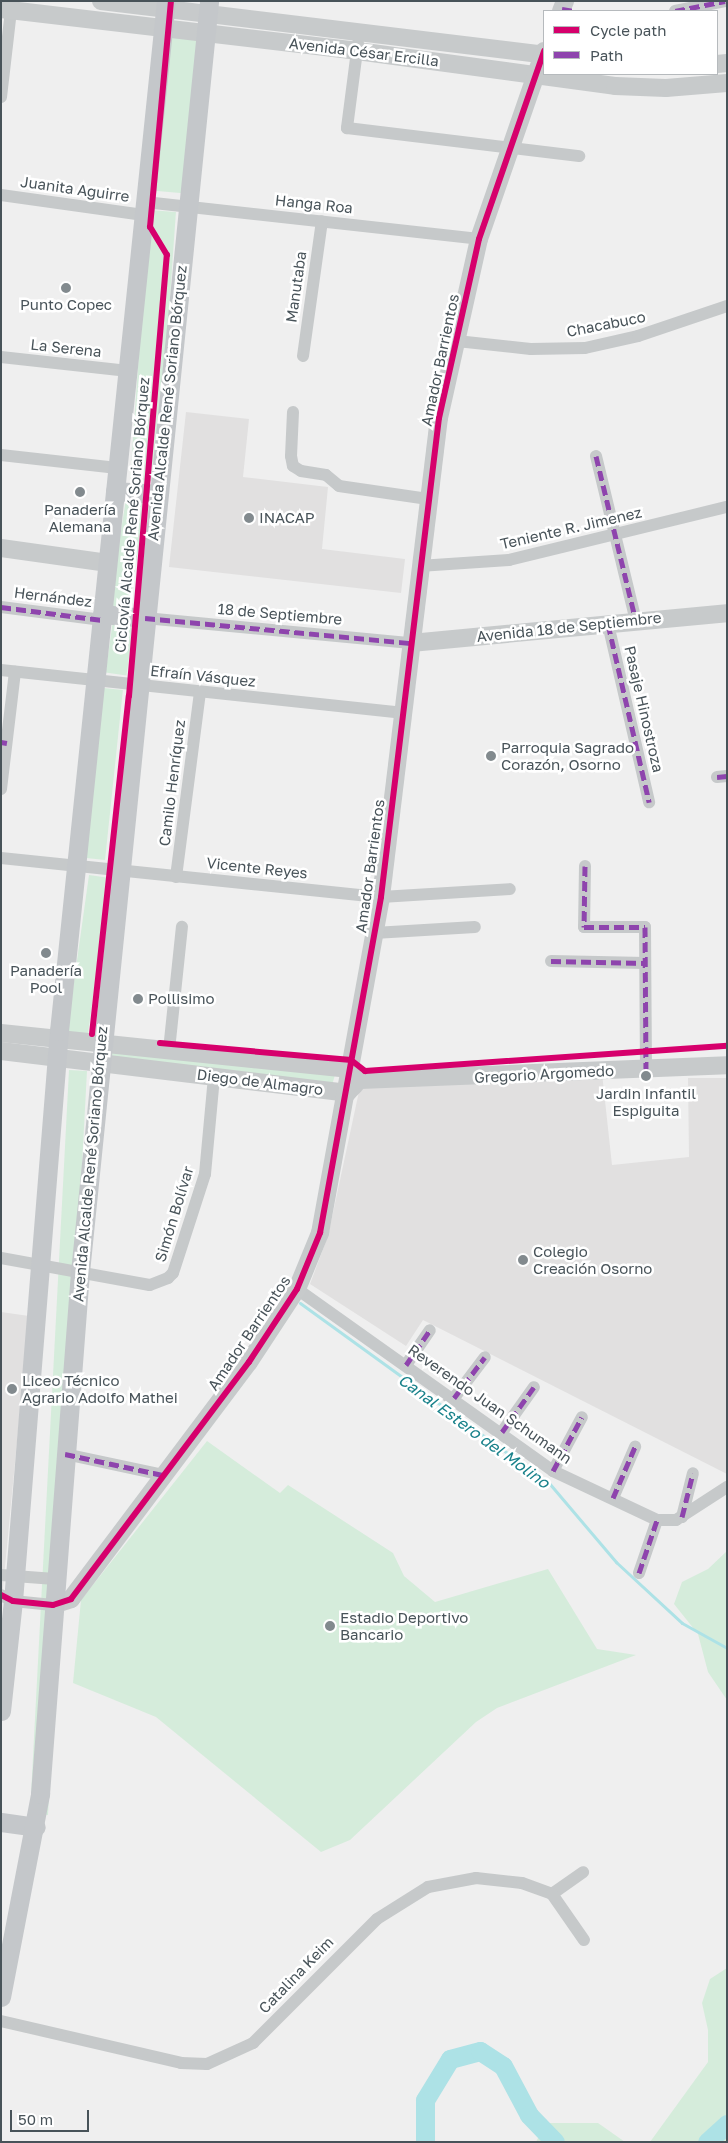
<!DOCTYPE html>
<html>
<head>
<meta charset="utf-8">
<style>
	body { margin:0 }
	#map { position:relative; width:728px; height:2143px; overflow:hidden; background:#efefef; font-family:"Golos Text",sans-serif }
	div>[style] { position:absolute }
	.education>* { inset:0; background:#e1e0e0 }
	.green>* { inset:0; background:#d5ecdb; transform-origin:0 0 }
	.stream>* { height:3px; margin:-1.5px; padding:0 1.5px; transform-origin:1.5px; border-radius:1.5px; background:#ade2e6 }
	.river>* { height:19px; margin:-9.5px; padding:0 9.5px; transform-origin:9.5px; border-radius:9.5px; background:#ade2e6 }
	.street>* { height:12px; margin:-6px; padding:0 6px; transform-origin:6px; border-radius:6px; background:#c6c9ca }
	.secondary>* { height:18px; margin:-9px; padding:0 9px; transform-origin:9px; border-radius:9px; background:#c7cacb }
	.primary>* { height:19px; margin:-9.5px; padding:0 9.5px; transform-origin:9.5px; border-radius:9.5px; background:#c4c7ca }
	.quiet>* { height:5px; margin-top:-2.5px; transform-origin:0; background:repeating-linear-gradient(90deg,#8e44ad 0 10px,transparent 0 15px) }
	.cycleway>* { height:6px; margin:-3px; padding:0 3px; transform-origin:3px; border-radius:3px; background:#d6006c }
	.dots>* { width:14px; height:14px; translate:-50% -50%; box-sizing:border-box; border:2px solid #fff; border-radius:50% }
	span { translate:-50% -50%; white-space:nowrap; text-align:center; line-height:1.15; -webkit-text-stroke:5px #fff; paint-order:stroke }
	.street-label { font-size:15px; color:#485359 }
	.poi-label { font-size:15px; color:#485359 }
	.left { translate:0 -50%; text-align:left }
	.water-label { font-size:16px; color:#1a828b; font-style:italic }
	.frame { position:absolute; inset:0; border:2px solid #485359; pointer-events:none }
	.legend { position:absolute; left:543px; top:10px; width:175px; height:65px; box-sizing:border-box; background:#fff; border:1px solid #b6babd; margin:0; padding:6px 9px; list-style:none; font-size:15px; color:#485359 }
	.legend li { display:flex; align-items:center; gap:10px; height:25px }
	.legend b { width:25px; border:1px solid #b6babd }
	.scale { position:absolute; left:10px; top:2110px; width:79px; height:22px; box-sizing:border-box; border:2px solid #485359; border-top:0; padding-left:6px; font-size:15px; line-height:18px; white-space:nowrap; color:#485359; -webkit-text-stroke:4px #fff; paint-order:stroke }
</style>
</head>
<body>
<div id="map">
	<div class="education">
		<div style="clip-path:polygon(186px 412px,249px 419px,243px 477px,328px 487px,322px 549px,405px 559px,401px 593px,169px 567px)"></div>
		<div style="clip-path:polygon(602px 1073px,612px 1165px,689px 1157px,688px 1078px,727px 1078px,727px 1474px,423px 1320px,406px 1346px,310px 1284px,328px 1236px,361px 1082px)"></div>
		<div style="clip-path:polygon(1px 1312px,29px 1316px,1px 1608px)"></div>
	</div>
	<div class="green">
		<div style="left:165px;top:35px;width:32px;height:156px;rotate:5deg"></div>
		<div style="left:149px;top:210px;width:27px;height:270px;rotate:4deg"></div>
		<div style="left:126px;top:499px;width:20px;height:111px;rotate:9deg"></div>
		<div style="left:113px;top:620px;width:21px;height:53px;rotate:8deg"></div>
		<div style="left:104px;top:688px;width:19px;height:171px;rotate:6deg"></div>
		<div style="left:89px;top:875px;width:21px;height:160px;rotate:8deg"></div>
		<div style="clip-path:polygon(110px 1050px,335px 1075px,332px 1085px,108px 1058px)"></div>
		<div style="left:69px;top:1070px;width:18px;height:745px;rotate:3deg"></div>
		<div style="clip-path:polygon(207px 1441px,280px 1493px,288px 1485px,393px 1553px,404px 1576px,435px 1602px,548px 1569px,597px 1649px,636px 1655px,497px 1708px,476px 1722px,350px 1840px,321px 1852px,156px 1717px,73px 1683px,81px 1600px)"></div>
		<div style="clip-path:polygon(727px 1551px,727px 1700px,708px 1672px,698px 1634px,674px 1604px,682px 1582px,708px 1569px)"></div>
		<div style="clip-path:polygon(727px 1968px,727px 2142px,650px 2142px,708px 2062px,708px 2030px,702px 2003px,710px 1979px)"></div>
		<div style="clip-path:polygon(546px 2123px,598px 2123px,625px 2142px,536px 2142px)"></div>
	</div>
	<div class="stream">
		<div style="left:300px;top:1303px;width:307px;rotate:35.9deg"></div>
		<div style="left:549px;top:1483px;width:104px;rotate:49.7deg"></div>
		<div style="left:616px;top:1562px;width:90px;rotate:42.7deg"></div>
		<div style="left:682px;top:1623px;width:51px;rotate:29.1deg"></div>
	</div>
	<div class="river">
		<div style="left:425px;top:2142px;width:42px;rotate:-90deg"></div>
		<div style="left:425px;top:2100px;width:48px;rotate:-58.6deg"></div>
		<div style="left:450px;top:2059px;width:31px;rotate:-15deg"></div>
		<div style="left:480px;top:2051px;width:27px;rotate:33deg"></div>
		<div style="left:503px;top:2066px;width:55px;rotate:62deg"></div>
		<div style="left:529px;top:2115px;width:37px;rotate:46deg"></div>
		<div style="left:707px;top:2142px;width:27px;rotate:-42deg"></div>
	</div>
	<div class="street">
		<div style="left:675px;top:11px;width:51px;rotate:-11.3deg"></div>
		<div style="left:358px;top:43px;width:86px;rotate:97.4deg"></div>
		<div style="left:347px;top:128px;width:234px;rotate:6.9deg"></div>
		<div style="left:1px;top:97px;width:88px;rotate:-83.4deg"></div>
		<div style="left:1px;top:195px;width:144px;rotate:8deg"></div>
		<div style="left:145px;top:202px;width:336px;rotate:6.3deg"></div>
		<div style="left:457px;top:341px;width:74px;rotate:6.2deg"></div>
		<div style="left:531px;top:349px;width:54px;rotate:-1.1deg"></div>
		<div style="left:585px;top:348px;width:54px;rotate:-12.8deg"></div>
		<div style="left:638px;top:336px;width:94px;rotate:-18.6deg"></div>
		<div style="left:303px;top:356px;width:136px;rotate:-82deg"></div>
		<div style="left:1px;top:357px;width:128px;rotate:6.3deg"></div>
		<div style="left:293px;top:412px;width:44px;rotate:92.6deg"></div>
		<div style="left:291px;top:456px;width:10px;rotate:79deg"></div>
		<div style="left:293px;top:466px;width:9px;rotate:32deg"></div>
		<div style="left:301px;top:471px;width:25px;rotate:9deg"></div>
		<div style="left:326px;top:475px;width:17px;rotate:40deg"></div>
		<div style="left:339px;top:486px;width:90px;rotate:8.3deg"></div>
		<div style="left:1px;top:455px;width:117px;rotate:6.4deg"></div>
		<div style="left:596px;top:456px;width:170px;rotate:76.4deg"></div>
		<div style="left:419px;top:566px;width:90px;rotate:-3.8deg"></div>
		<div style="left:509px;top:560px;width:224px;rotate:-13.7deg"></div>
		<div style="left:1px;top:607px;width:102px;rotate:7.3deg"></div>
		<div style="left:145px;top:618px;width:267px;rotate:5.4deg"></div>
		<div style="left:608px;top:624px;width:183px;rotate:77deg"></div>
		<div style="left:1px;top:670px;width:403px;rotate:6.1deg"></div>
		<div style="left:717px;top:777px;width:10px;rotate:-6deg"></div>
		<div style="left:1px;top:789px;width:118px;rotate:-83.2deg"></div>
		<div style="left:1px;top:858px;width:382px;rotate:5.9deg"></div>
		<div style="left:381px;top:897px;width:129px;rotate:-3.5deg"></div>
		<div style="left:585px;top:866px;width:61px;rotate:90.9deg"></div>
		<div style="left:584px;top:927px;width:61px"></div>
		<div style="left:645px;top:927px;width:142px;rotate:89.6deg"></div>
		<div style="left:176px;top:877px;width:186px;rotate:-82.6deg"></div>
		<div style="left:374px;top:933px;width:101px;rotate:-3.4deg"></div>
		<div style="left:551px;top:961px;width:94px;rotate:1.2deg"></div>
		<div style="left:169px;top:1050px;width:124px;rotate:-84deg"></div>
		<div style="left:1px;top:1258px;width:151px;rotate:10.3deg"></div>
		<div style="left:150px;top:1285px;width:19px;rotate:-21deg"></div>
		<div style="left:168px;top:1278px;width:7px;rotate:-45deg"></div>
		<div style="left:173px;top:1273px;width:104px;rotate:-72.1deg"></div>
		<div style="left:205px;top:1174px;width:97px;rotate:-84.7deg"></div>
		<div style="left:297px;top:1289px;width:314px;rotate:35.4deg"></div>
		<div style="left:553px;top:1471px;width:115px;rotate:25.2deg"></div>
		<div style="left:657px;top:1520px;width:19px"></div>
		<div style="left:676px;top:1520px;width:61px;rotate:-32.9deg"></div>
		<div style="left:406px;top:1365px;width:42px;rotate:-55.6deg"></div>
		<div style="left:454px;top:1398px;width:51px;rotate:-52.9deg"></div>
		<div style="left:502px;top:1432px;width:55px;rotate:-54.6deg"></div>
		<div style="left:65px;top:1454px;width:100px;rotate:12.1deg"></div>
		<div style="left:553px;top:1471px;width:61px;rotate:-61.8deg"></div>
		<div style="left:613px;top:1498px;width:56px;rotate:-66.7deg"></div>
		<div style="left:682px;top:1517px;width:45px;rotate:-76deg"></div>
		<div style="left:639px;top:1573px;width:56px;rotate:-71.2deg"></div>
		<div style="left:1px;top:1575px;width:54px;rotate:4.2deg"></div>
		<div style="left:1px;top:1595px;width:13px;rotate:27deg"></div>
		<div style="left:13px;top:1601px;width:40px;rotate:5.7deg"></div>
		<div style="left:552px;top:1894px;width:38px;rotate:-35deg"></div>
		<div style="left:1px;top:2021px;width:185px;rotate:13.1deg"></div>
		<div style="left:181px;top:2063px;width:26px;rotate:2deg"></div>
		<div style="left:207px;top:2064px;width:51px;rotate:-24.5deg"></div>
		<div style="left:253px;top:2043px;width:175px;rotate:-45deg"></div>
		<div style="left:377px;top:1919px;width:60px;rotate:-32.1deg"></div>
		<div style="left:428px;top:1887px;width:49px;rotate:-10.6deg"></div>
		<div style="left:476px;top:1878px;width:46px;rotate:6.2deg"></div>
		<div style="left:522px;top:1883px;width:32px;rotate:20deg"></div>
		<div style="left:552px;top:1894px;width:56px;rotate:55.2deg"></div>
	</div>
	<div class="secondary">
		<div style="left:101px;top:1px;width:446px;rotate:6.9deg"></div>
		<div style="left:1px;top:9px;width:358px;rotate:6.7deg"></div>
		<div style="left:357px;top:51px;width:260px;rotate:7.7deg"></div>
		<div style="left:615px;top:86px;width:51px;rotate:2.2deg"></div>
		<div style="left:666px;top:88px;width:61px;rotate:-4.7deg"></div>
		<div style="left:561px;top:11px;width:11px;rotate:-68deg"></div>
		<div style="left:717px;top:64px;width:10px;rotate:-6deg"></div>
		<div style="left:1px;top:548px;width:108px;rotate:8deg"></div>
		<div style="left:411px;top:643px;width:317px;rotate:-5.4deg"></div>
		<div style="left:1px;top:1033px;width:351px;rotate:5.9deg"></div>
		<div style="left:350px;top:1069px;width:12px;rotate:48deg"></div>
		<div style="left:1px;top:1051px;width:349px;rotate:6.9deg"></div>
		<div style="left:347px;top:1093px;width:11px;rotate:-45deg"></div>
		<div style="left:360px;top:1080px;width:367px;rotate:-2.3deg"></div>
		<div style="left:53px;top:1605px;width:19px;rotate:-18deg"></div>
		<div style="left:71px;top:1599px;width:296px;rotate:-53.1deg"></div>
		<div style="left:249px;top:1362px;width:87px;rotate:-56.7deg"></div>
		<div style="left:297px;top:1289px;width:61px;rotate:-67.7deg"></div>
		<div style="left:320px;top:1233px;width:341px;rotate:-79.7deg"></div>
		<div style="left:381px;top:897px;width:482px;rotate:-83.1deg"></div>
		<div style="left:439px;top:418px;width:183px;rotate:-77.4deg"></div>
		<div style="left:479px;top:239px;width:199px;rotate:-70.9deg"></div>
	</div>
	<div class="primary">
		<div style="left:115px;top:491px;width:43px;rotate:4deg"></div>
		<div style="left:102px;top:614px;width:43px;rotate:5.3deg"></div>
		<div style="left:1px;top:1711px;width:111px;rotate:-83.8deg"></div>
		<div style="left:13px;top:1601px;width:572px;rotate:-85.39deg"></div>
		<div style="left:59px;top:1031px;width:1036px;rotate:-84.07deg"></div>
		<div style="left:1px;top:1822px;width:35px;rotate:8deg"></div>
		<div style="left:1px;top:1997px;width:207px;rotate:-79.1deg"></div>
		<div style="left:40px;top:1794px;width:524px;rotate:-85.62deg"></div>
		<div style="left:80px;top:1272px;width:1278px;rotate:-84.2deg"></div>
	</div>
	<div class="quiet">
		<div style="left:562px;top:9px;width:12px;rotate:9deg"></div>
		<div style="left:675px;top:11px;width:51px;rotate:-11.3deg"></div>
		<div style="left:596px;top:456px;width:170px;rotate:76.4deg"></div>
		<div style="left:1px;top:607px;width:102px;rotate:7.3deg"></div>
		<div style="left:145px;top:618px;width:267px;rotate:5.4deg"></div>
		<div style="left:608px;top:624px;width:183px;rotate:77deg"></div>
		<div style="left:1px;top:742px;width:6px;rotate:9deg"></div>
		<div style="left:717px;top:777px;width:10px;rotate:-6deg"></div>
		<div style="left:585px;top:866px;width:61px;rotate:90.9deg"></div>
		<div style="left:584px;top:927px;width:61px"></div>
		<div style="left:645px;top:927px;width:142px;rotate:89.6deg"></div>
		<div style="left:551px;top:961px;width:94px;rotate:1.2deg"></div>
		<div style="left:406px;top:1365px;width:42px;rotate:-55.6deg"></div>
		<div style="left:454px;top:1398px;width:51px;rotate:-52.9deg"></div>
		<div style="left:502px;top:1432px;width:55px;rotate:-54.6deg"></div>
		<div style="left:65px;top:1454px;width:100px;rotate:12.1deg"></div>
		<div style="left:553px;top:1471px;width:61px;rotate:-61.8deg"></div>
		<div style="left:613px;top:1498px;width:56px;rotate:-66.7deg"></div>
		<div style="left:682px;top:1517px;width:45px;rotate:-76deg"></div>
		<div style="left:639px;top:1573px;width:56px;rotate:-71.2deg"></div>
	</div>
	<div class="cycleway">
		<div style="left:92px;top:1034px;width:340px;rotate:-83.8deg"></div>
		<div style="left:129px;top:696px;width:443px;rotate:-85.1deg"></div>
		<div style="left:167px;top:255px;width:33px;rotate:-121deg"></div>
		<div style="left:150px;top:227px;width:227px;rotate:-84.7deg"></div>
		<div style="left:160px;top:1043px;width:192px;rotate:5.1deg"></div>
		<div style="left:351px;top:1060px;width:18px;rotate:38deg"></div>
		<div style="left:365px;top:1071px;width:363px;rotate:-4deg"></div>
		<div style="left:1px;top:1595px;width:13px;rotate:27deg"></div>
		<div style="left:13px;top:1601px;width:40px;rotate:5.7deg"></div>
		<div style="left:53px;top:1605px;width:19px;rotate:-18deg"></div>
		<div style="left:71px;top:1599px;width:296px;rotate:-53.1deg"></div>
		<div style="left:249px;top:1362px;width:87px;rotate:-56.7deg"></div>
		<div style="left:297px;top:1289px;width:61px;rotate:-67.7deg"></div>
		<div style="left:320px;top:1233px;width:341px;rotate:-79.7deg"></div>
		<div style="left:381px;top:897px;width:482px;rotate:-83.1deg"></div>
		<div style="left:439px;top:418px;width:183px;rotate:-77.4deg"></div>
		<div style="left:479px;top:239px;width:199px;rotate:-70.9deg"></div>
	</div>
	<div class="dots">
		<div style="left:66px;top:288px;background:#828a8e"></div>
		<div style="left:80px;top:492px;background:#828a8e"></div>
		<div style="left:249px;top:518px;background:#828a8e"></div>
		<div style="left:491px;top:756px;background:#828a8e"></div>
		<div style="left:46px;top:953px;background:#828a8e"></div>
		<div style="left:138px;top:999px;background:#828a8e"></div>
		<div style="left:646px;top:1076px;background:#828a8e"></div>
		<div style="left:523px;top:1260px;background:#828a8e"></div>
		<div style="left:12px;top:1389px;background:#828a8e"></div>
		<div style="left:330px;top:1626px;background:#828a8e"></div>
	</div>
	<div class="street-label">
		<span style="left:364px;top:52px;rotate:7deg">Avenida César Ercilla</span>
		<span style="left:75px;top:189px;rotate:8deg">Juanita Aguirre</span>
		<span style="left:314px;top:204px;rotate:6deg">Hanga Roa</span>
		<span style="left:296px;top:287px;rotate:-82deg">Manutaba</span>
		<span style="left:606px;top:324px;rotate:-11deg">Chacabuco</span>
		<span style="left:66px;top:348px;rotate:6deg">La Serena</span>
		<span style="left:440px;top:360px;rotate:-78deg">Amador Barrientos</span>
		<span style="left:167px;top:403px;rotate:-84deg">Avenida Alcalde René Soriano Bórquez</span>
		<span style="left:132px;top:515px;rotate:-85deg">Ciclovía Alcalde René Soriano Bórquez</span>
		<span style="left:571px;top:528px;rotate:-13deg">Teniente R. Jimenez</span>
		<span style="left:53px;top:597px;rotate:7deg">Hernández</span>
		<span style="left:280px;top:614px;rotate:5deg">18 de Septiembre</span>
		<span style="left:569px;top:627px;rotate:-6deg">Avenida 18 de Septiembre</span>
		<span style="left:203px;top:676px;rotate:6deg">Efraín Vásquez</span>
		<span style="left:644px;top:709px;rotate:77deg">Pasaje Hinostroza</span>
		<span style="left:172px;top:783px;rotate:-83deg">Camilo Henríquez</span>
		<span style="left:370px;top:866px;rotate:-82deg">Amador Barrientos</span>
		<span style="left:257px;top:868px;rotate:6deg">Vicente Reyes</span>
		<span style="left:544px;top:1074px;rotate:-3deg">Gregorio Argomedo</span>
		<span style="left:260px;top:1082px;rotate:7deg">Diego de Almagro</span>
		<span style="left:90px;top:1164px;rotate:-85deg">Avenida Alcalde René Soriano Bórquez</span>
		<span style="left:174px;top:1214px;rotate:-73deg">Simón Bolívar</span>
		<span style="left:249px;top:1333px;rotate:-56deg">Amador Barrientos</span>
		<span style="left:490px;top:1404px;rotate:35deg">Reverendo Juan Schumann</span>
		<span style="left:296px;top:1975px;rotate:-46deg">Catalina Keim</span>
	</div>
	<div class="poi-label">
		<span style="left:66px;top:305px">Punto Copec</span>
		<span style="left:80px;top:518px">Panadería<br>Alemana</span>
		<span class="left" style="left:259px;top:518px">INACAP</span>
		<span class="left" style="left:501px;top:756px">Parroquia Sagrado<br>Corazón, Osorno</span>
		<span style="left:46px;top:979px">Panadería<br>Pool</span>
		<span class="left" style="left:148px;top:999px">Pollisimo</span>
		<span style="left:646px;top:1102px">Jardin Infantil<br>Espiguita</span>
		<span class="left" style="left:533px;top:1260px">Colegio<br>Creación Osorno</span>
		<span class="left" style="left:22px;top:1389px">Liceo Técnico<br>Agrario Adolfo Mathei</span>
		<span class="left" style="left:340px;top:1626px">Estadio Deportivo<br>Bancario</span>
	</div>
	<div class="water-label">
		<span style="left:474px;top:1431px;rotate:36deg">Canal Estero del Molino</span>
	</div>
	<div class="frame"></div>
	<ul class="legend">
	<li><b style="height:6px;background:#d6006c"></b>Cycle path</li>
	<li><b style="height:6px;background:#8e44ad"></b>Path</li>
	</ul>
	<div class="scale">50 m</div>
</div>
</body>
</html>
